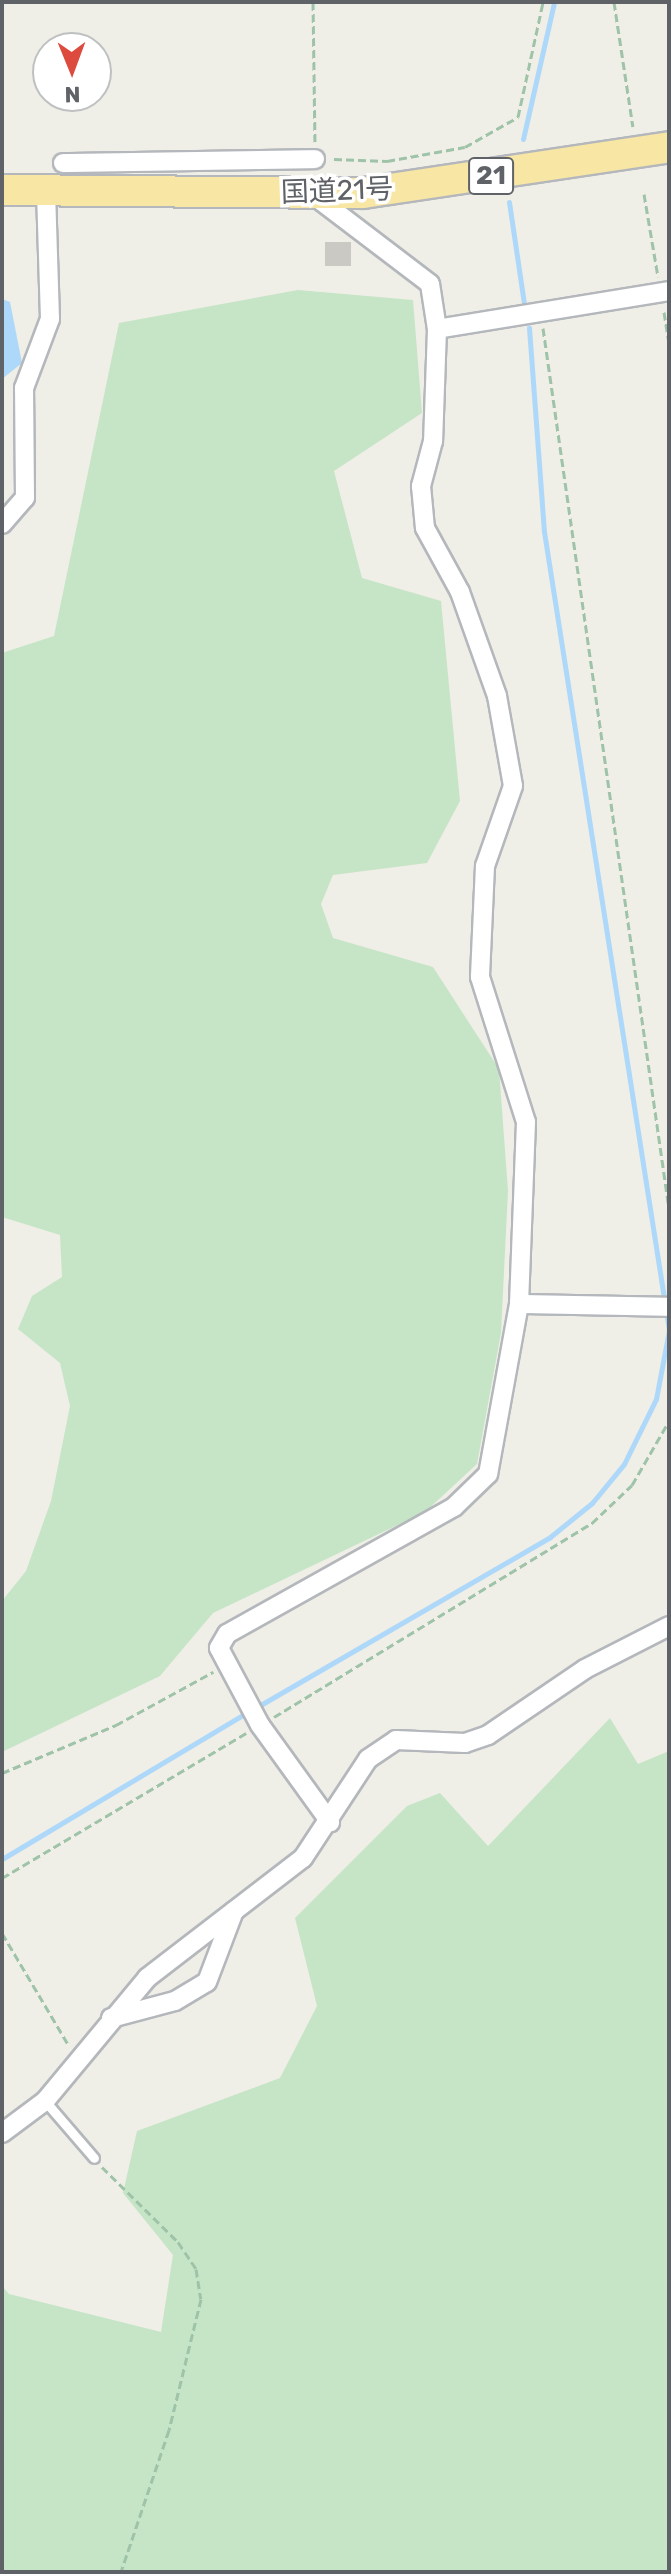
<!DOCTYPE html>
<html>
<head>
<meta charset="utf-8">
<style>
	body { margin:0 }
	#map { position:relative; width:671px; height:2574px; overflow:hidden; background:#efeee7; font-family:Rubik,"Noto Sans JP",sans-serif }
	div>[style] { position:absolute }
	.green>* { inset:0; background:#c6e5c6 }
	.water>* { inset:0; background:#aed8f9 }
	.stream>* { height:5px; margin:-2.5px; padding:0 2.5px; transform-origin:2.5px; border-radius:2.5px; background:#aed8f9 }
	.building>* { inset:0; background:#cbc9c4; transform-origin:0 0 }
	.path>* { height:3px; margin-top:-1.5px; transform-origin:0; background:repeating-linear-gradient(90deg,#9ec3a8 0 8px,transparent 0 12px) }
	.roads { filter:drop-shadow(2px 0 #b4b7bb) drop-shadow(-2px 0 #b4b7bb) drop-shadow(0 2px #b4b7bb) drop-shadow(0 -2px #b4b7bb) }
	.service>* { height:9px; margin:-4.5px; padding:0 4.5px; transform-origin:4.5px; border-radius:4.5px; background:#fff }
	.minor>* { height:18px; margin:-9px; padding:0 9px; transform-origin:9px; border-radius:9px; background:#fff }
	.trunk>* { height:30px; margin:-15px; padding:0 15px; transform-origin:15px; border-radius:15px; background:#f8e6a5 }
	span { translate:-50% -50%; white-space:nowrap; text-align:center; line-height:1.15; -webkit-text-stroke:7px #fff; paint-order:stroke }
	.shield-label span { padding:2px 6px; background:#fff; border:2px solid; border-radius:6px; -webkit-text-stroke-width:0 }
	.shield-label { font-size:26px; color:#5f6266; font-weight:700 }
	.street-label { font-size:28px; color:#5f6266 }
	.frame { position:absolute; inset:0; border:4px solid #5f6266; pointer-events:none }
	.north { position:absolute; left:32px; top:32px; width:80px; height:80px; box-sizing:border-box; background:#fff; border:2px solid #bfc0c2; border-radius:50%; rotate:179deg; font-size:22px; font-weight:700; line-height:32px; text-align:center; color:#5f6266 }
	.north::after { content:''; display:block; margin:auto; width:28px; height:36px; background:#dd4b3f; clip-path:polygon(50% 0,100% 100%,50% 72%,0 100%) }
</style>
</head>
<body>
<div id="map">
	<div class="green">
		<div style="clip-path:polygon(298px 290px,413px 300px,422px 413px,334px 471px,362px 578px,441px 601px,460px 801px,427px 863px,333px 875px,321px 904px,333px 938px,433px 967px,499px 1069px,508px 1191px,501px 1333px,477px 1464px,425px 1512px,213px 1613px,160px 1676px,2px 1752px,2px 1601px,26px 1571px,51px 1501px,70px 1406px,60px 1363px,18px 1329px,32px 1296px,62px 1277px,60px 1235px,2px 1217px,2px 653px,54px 636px,119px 323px)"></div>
		<div style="clip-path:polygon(610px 1718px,638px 1764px,669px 1751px,669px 2572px,2px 2572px,2px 2286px,9px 2294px,161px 2332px,173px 2255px,123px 2193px,137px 2131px,280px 2078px,317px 2006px,295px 1918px,407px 1806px,440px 1793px,488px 1846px)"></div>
	</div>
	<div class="water">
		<div style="clip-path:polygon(2px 299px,10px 302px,22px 363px,2px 379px)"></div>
	</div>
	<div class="stream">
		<div style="left:523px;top:139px;width:140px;rotate:-77.2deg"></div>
		<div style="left:509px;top:202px;width:102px;rotate:81.6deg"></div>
		<div style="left:257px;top:1707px;width:339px;rotate:-30.1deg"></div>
		<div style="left:550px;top:1537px;width:54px;rotate:-39deg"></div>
		<div style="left:592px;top:1503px;width:50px;rotate:-50.6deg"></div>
		<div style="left:624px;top:1464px;width:72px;rotate:-63.8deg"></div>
		<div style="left:656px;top:1399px;width:70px;rotate:-79.3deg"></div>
		<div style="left:669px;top:1330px;width:808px;rotate:-98.9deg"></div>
		<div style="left:544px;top:532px;width:205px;rotate:-94.2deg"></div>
		<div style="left:2px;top:1859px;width:287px;rotate:-30.9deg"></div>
	</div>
	<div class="building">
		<div style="left:325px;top:242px;width:26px;height:24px"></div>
	</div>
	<div class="path">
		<div style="left:313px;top:2px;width:140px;rotate:89.2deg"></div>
		<div style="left:614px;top:2px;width:126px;rotate:81.4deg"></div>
		<div style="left:334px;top:159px;width:53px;rotate:2.2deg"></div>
		<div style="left:387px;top:161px;width:79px;rotate:-10.2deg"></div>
		<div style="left:465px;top:147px;width:61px;rotate:-29.5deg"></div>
		<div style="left:518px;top:117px;width:118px;rotate:-77.7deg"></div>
		<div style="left:644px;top:194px;width:84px;rotate:80.4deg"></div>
		<div style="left:664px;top:312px;width:30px;rotate:81deg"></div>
		<div style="left:543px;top:328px;width:890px;rotate:81.86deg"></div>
		<div style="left:274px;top:1717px;width:373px;rotate:-31.4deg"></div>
		<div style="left:592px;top:1523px;width:55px;rotate:-43.5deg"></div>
		<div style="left:632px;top:1485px;width:74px;rotate:-60deg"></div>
		<div style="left:2px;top:1773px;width:124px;rotate:-22.8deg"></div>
		<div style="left:116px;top:1725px;width:111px;rotate:-28.7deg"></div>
		<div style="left:2px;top:1878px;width:284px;rotate:-30.7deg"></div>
		<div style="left:2px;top:1933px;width:129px;rotate:59.3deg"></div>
		<div style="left:102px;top:2167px;width:107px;rotate:44.6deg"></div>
		<div style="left:178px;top:2242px;width:32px;rotate:56deg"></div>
		<div style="left:196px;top:2269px;width:30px;rotate:81deg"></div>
		<div style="left:201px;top:2299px;width:135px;rotate:103.7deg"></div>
		<div style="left:169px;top:2430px;width:150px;rotate:108.7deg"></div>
	</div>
	<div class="roads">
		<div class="service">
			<div style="left:45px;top:2101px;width:75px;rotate:49.3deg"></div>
		</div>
		<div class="minor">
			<div style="left:63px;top:163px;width:252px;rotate:-0.9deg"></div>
			<div style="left:312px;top:194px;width:148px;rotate:37.3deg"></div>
			<div style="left:430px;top:284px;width:46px;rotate:81.2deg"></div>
			<div style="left:437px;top:329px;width:112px;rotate:92deg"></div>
			<div style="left:433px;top:441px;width:47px;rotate:104.9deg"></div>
			<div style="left:421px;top:486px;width:42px;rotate:84.6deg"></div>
			<div style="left:425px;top:528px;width:73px;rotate:61.3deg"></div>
			<div style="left:460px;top:592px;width:110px;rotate:70.4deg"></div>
			<div style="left:497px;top:696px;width:91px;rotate:79.9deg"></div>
			<div style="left:513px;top:786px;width:85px;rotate:109.3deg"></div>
			<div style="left:485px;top:866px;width:111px;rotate:92.6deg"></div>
			<div style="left:480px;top:977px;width:152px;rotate:72.4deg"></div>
			<div style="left:526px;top:1122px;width:182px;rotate:92.2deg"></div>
			<div style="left:519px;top:1304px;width:173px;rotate:100.3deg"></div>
			<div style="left:488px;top:1474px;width:47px;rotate:135.9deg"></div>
			<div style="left:454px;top:1507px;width:260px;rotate:150.8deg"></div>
			<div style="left:227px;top:1634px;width:16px;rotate:120deg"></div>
			<div style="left:219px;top:1648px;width:87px;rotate:62deg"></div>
			<div style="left:260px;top:1725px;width:120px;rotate:54.2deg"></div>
			<div style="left:437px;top:329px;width:235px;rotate:-9.3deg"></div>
			<div style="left:2px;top:524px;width:35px;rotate:-49deg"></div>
			<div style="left:25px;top:498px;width:110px;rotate:-90.5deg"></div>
			<div style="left:24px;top:388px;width:74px;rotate:-69.4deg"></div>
			<div style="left:50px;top:319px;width:129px;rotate:-91.8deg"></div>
			<div style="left:519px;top:1304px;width:150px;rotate:1.1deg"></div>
			<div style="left:111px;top:2018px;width:66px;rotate:-14.9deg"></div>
			<div style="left:175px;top:2001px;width:37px;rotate:-31deg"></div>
			<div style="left:207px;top:1982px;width:76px;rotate:-69.2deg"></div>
			<div style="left:2px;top:2133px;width:54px;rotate:-36.7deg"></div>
			<div style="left:45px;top:2101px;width:160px;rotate:-50.3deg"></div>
			<div style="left:147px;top:1978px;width:197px;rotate:-37.6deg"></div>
			<div style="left:303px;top:1858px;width:118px;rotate:-56.7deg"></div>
			<div style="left:368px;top:1759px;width:34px;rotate:-34deg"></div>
			<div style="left:396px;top:1740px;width:69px;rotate:2.5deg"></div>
			<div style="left:465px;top:1743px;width:24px;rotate:-19deg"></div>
			<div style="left:488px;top:1735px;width:117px;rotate:-34.2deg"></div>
			<div style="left:585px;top:1669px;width:94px;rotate:-27.1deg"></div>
		</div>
		<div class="trunk">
			<div style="left:2px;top:190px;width:361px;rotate:0.5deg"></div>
			<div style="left:363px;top:193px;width:309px;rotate:-8.5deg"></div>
		</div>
	</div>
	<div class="shield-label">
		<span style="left:491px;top:176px">21</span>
	</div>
	<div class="street-label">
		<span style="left:337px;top:191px;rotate:-2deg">国道21号</span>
	</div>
	<div class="frame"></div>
	<div class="north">N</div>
</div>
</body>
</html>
